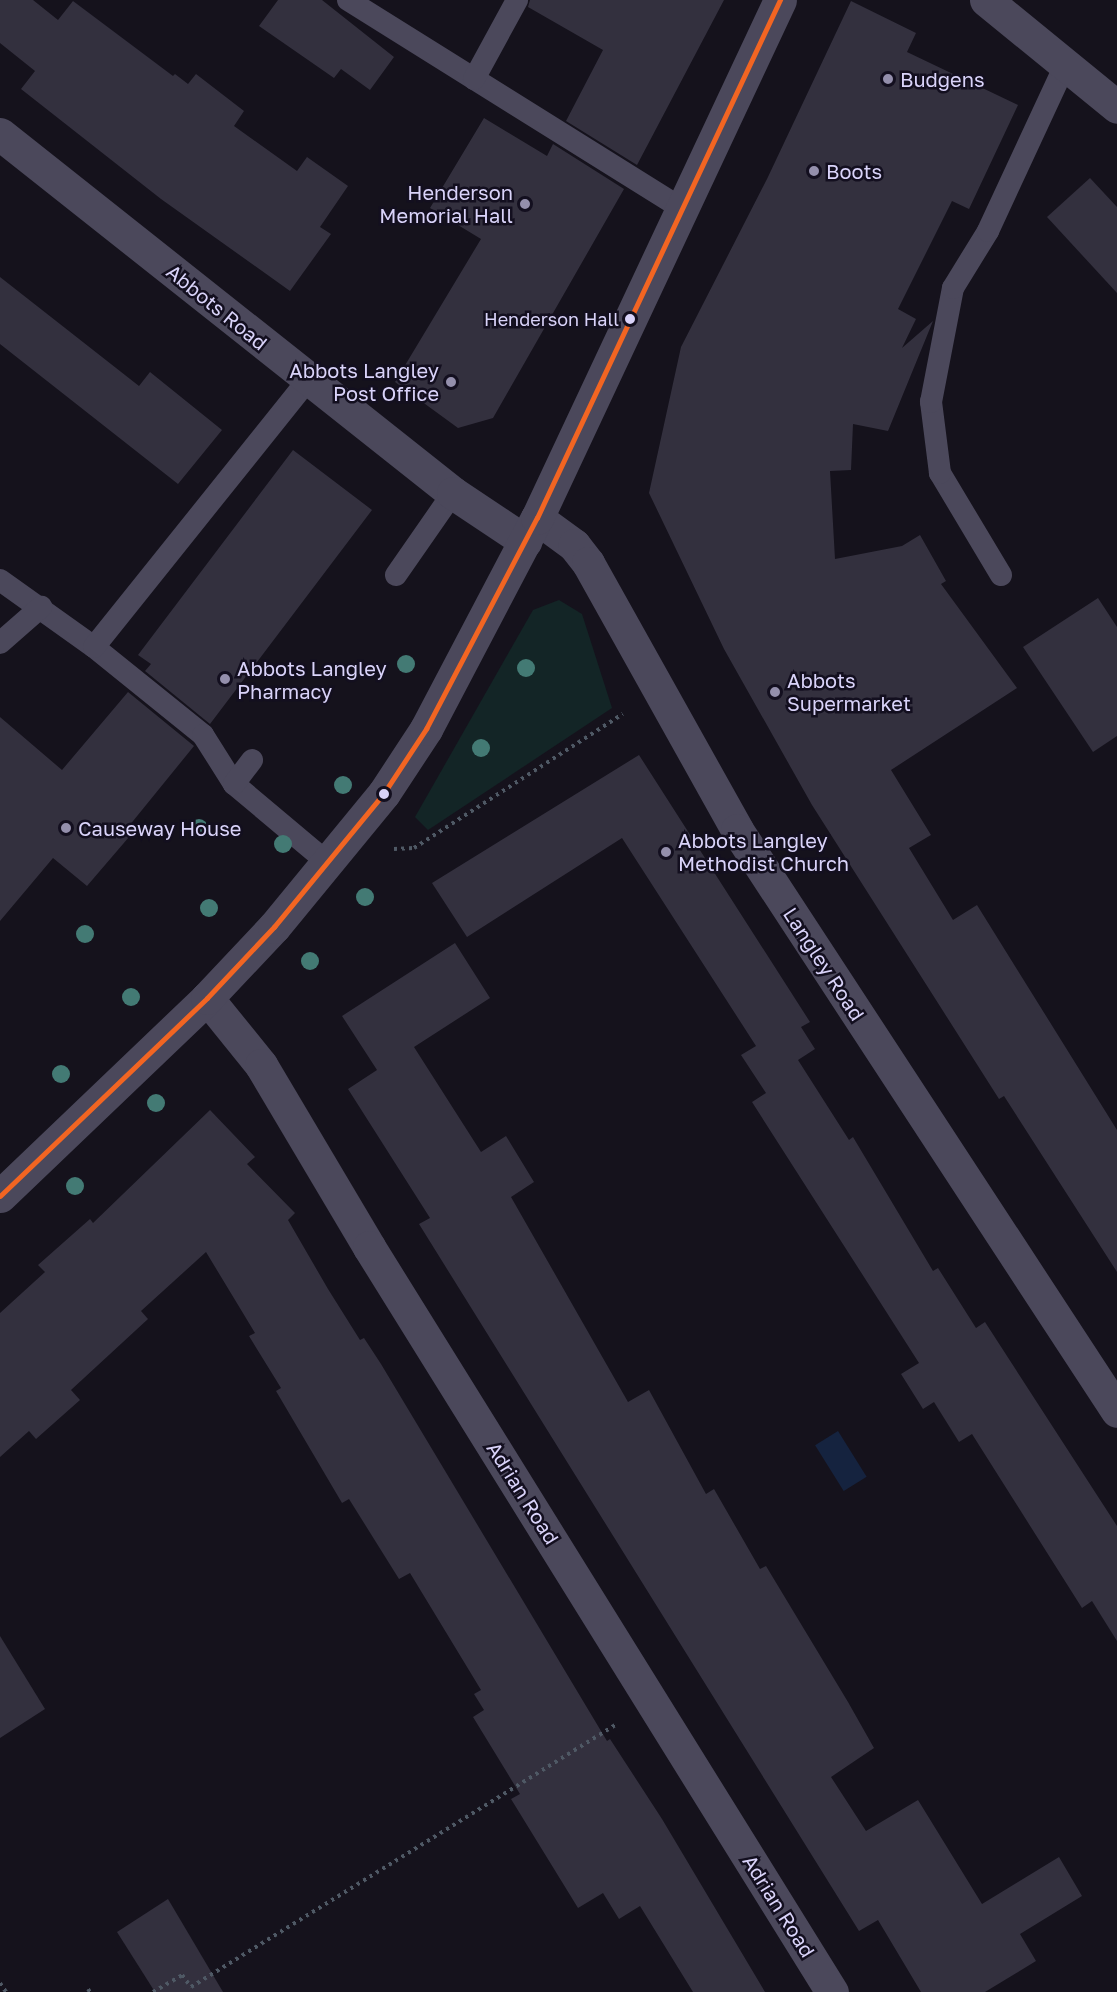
<!DOCTYPE html>
<html>
<head>
<meta charset="utf-8">
<style>
	body { margin:0 }
	#map { position:relative; width:1117px; height:1992px; overflow:hidden; background:#15121c; font-family:"Golos Text",sans-serif }
	div>[style] { position:absolute }
	.green>* { inset:0; background:#132526 }
	.water>* { inset:0; background:#15233f; transform-origin:0 0 }
	.building>* { inset:0; background:#33303e }
	.path>* { height:4px; margin-top:-2px; transform-origin:0; background:repeating-linear-gradient(90deg,#4f5965 0 3px,transparent 0 7.5px) }
	.service>* { height:22px; margin:-11px; padding:0 11px; transform-origin:11px; border-radius:11px; background:#4b485b }
	.minor>* { height:33px; margin:-16.5px; padding:0 16.5px; transform-origin:16.5px; border-radius:16.5px; background:#4b485b }
	.tertiary>* { height:33px; margin:-16.5px; padding:0 16.5px; transform-origin:16.5px; border-radius:16.5px; background:#4b485b }
	.bus-1>* { height:4.5px; margin:-2.25px; padding:0 2.25px; transform-origin:2.25px; border-radius:2.25px; background:#f26522 }
	.trees>* { width:18px; height:18px; margin:-9px; border-radius:50%; background:#437a74 }
	.dots>* { width:16px; height:16px; translate:-50% -50%; box-sizing:border-box; border:3px solid #130f1f; border-radius:50% }
	span { translate:-50% -50%; white-space:nowrap; text-align:center; line-height:1.15; -webkit-text-stroke:5px #130f1f; paint-order:stroke }
	.bus-label { font-size:18px; color:#d9d3f9 }
	.right { translate:-100% -50%; text-align:right }
	.poi-label { font-size:20px; color:#d9d3f9 }
	.left { translate:0 -50%; text-align:left }
	.street-label { font-size:20px; color:#d9d3f9 }
</style>
</head>
<body>
<div id="map">
	<div class="green">
		<div style="clip-path:polygon(559px 600px,582px 614px,612px 708px,428px 830px,415px 817px,533px 610px)"></div>
	</div>
	<div class="water">
		<div style="left:838px;top:1431px;width:54px;height:27px;rotate:58deg"></div>
	</div>
	<div class="building">
		<div style="clip-path:polygon(0 0,33px 0,58px 20px,73px 1px,173px 76px,175px 74px,188px 84px,196px 74px,244px 111px,234px 126px,297px 171px,307px 157px,348px 186px,320px 227px,331px 234px,290px 291px,161px 199px,21px 89px,35px 71px,0 43px)"></div>
		<div style="clip-path:polygon(278px 0,322px 0,394px 57px,370px 90px,341px 69px,334px 78px,259px 26px)"></div>
		<div style="clip-path:polygon(530px 0,724px 0,637px 165px,566px 121px,603px 50px,528px 7px)"></div>
		<div style="clip-path:polygon(851px 1px,916px 33px,907px 52px,1018px 105px,969px 209px,952px 201px,898px 309px,916px 319px,902px 348px,933px 321px,888px 431px,853px 424px,851px 470px,830px 471px,835px 559px,902px 546px,920px 535px,946px 581px,941px 584px,1017px 688px,891px 770px,931px 835px,909px 848px,953px 920px,977px 905px,1117px 1130px,1117px 1272px,1004px 1096px,999px 1099px,812px 805px,724px 649px,649px 493px,681px 347px,767px 179px)"></div>
		<div style="clip-path:polygon(484px 118px,547px 156px,553px 144px,624px 189px,493px 418px,458px 428px,395px 382px,481px 239px,430px 208px)"></div>
		<div style="clip-path:polygon(1090px 178px,1117px 207px,1117px 293px,1047px 217px)"></div>
		<div style="clip-path:polygon(0 277px,139px 386px,150px 372px,222px 430px,178px 484px,0 344px)"></div>
		<div style="clip-path:polygon(293px 450px,372px 510px,210px 724px,145px 671px,151px 664px,138px 655px)"></div>
		<div style="clip-path:polygon(1098px 598px,1117px 627px,1117px 736px,1093px 752px,1023px 647px)"></div>
		<div style="clip-path:polygon(128px 692px,194px 746px,129px 826px,135px 830px,87px 886px,53px 858px,0 921px,0 717px,62px 770px)"></div>
		<div style="clip-path:polygon(639px 755px,810px 1022px,801px 1027px,815px 1049px,798px 1060px,849px 1140px,853px 1137px,933px 1271px,938px 1268px,976px 1328px,985px 1322px,1117px 1526px,1117px 1641px,1092px 1601px,1082px 1608px,972px 1434px,959px 1442px,934px 1402px,923px 1409px,901px 1374px,919px 1363px,752px 1102px,766px 1093px,741px 1055px,756px 1046px,622px 838px,467px 937px,432px 883px)"></div>
		<div style="clip-path:polygon(455px 943px,490px 998px,414px 1047px,481px 1152px,506px 1136px,534px 1182px,511px 1197px,628px 1402px,649px 1390px,706px 1494px,714px 1489px,760px 1569px,766px 1566px,848px 1702px,874px 1748px,831px 1777px,866px 1831px,918px 1800px,982px 1904px,1059px 1857px,1082px 1896px,1020px 1934px,1036px 1961px,985px 1992px,921px 1992px,878px 1920px,859px 1931px,419px 1224px,430px 1218px,348px 1089px,377px 1070px,342px 1016px)"></div>
		<div style="clip-path:polygon(210px 1110px,255px 1157px,247px 1164px,295px 1213px,288px 1220px,328px 1289px,360px 1340px,364px 1338px,381px 1364px,607px 1741px,610px 1739px,662px 1819px,765px 1992px,693px 1992px,640px 1906px,619px 1919px,603px 1893px,578px 1908px,511px 1799px,520px 1794px,473px 1717px,484px 1710px,474px 1694px,481px 1690px,410px 1573px,399px 1579px,349px 1499px,342px 1503px,276px 1391px,281px 1388px,249px 1336px,255px 1333px,206px 1252px,141px 1311px,148px 1319px,71px 1390px,80px 1400px,36px 1439px,29px 1431px,0 1457px,0 1313px,45px 1272px,38px 1265px,90px 1219px,93px 1223px)"></div>
		<div style="clip-path:polygon(0 1636px,45px 1709px,0 1738px)"></div>
		<div style="clip-path:polygon(168px 1899px,223px 1992px,155px 1992px,117px 1932px)"></div>
	</div>
	<div class="path">
		<div style="left:394px;top:849px;width:20px;rotate:-3deg"></div>
		<div style="left:414px;top:848px;width:248px;rotate:-32.7deg"></div>
		<div style="left:0;top:1983px;width:11px;rotate:56deg"></div>
		<div style="left:88px;top:1989px;width:4px;rotate:56deg"></div>
		<div style="left:153px;top:1992px;width:34px;rotate:-30deg"></div>
		<div style="left:182px;top:1975px;width:15px;rotate:53deg"></div>
		<div style="left:191px;top:1987px;width:501px;rotate:-31.69deg"></div>
	</div>
	<div class="service">
		<div style="left:348px;top:0;width:394px;rotate:32deg"></div>
		<div style="left:474px;top:79px;width:90px;rotate:-61.4deg"></div>
		<div style="left:396px;top:575px;width:100px;rotate:-55.2deg"></div>
		<div style="left:1001px;top:575px;width:119px;rotate:-120.9deg"></div>
		<div style="left:940px;top:473px;width:72px;rotate:-97.2deg"></div>
		<div style="left:931px;top:402px;width:116px;rotate:-79.1deg"></div>
		<div style="left:953px;top:288px;width:67px;rotate:-58.4deg"></div>
		<div style="left:988px;top:231px;width:181px;rotate:-65.1deg"></div>
		<div style="left:0;top:580px;width:115px;rotate:35.5deg"></div>
		<div style="left:94px;top:647px;width:140px;rotate:38.9deg"></div>
		<div style="left:203px;top:735px;width:58px;rotate:57.7deg"></div>
		<div style="left:234px;top:784px;width:123px;rotate:40deg"></div>
		<div style="left:0;top:643px;width:55px;rotate:-41.3deg"></div>
		<div style="left:94px;top:647px;width:342px;rotate:-51.3deg"></div>
		<div style="left:234px;top:784px;width:30px;rotate:-53deg"></div>
	</div>
	<div class="minor">
		<div style="left:986px;top:0;width:169px;rotate:39.2deg"></div>
		<div style="left:0;top:134px;width:578px;rotate:38.4deg"></div>
		<div style="left:453px;top:493px;width:87px;rotate:33.7deg"></div>
		<div style="left:537px;top:518px;width:46px;rotate:36.1deg"></div>
		<div style="left:574px;top:545px;width:23px;rotate:52deg"></div>
		<div style="left:588px;top:563px;width:306px;rotate:60.8deg"></div>
		<div style="left:737px;top:830px;width:694px;rotate:56.81deg"></div>
		<div style="left:207px;top:998px;width:86px;rotate:51.1deg"></div>
		<div style="left:261px;top:1065px;width:212px;rotate:59.3deg"></div>
		<div style="left:369px;top:1247px;width:877px;rotate:58.14deg"></div>
	</div>
	<div class="tertiary">
		<div style="left:0;top:1196px;width:286px;rotate:-43.7deg"></div>
		<div style="left:207px;top:998px;width:98px;rotate:-46.7deg"></div>
		<div style="left:274px;top:927px;width:173px;rotate:-50.6deg"></div>
		<div style="left:384px;top:793px;width:77px;rotate:-56.7deg"></div>
		<div style="left:426px;top:729px;width:238px;rotate:-62.3deg"></div>
		<div style="left:537px;top:518px;width:572px;rotate:-64.87deg"></div>
	</div>
	<div class="bus-1">
		<div style="left:0;top:1196px;width:286px;rotate:-43.7deg"></div>
		<div style="left:207px;top:998px;width:98px;rotate:-46.7deg"></div>
		<div style="left:274px;top:927px;width:173px;rotate:-50.6deg"></div>
		<div style="left:384px;top:793px;width:77px;rotate:-56.7deg"></div>
		<div style="left:426px;top:729px;width:238px;rotate:-62.3deg"></div>
		<div style="left:537px;top:518px;width:572px;rotate:-64.87deg"></div>
	</div>
	<div class="trees">
		<div style="left:406px;top:664px"></div>
		<div style="left:526px;top:668px"></div>
		<div style="left:481px;top:748px"></div>
		<div style="left:343px;top:785px"></div>
		<div style="left:199px;top:828px"></div>
		<div style="left:283px;top:844px"></div>
		<div style="left:365px;top:897px"></div>
		<div style="left:209px;top:908px"></div>
		<div style="left:85px;top:934px"></div>
		<div style="left:310px;top:961px"></div>
		<div style="left:131px;top:997px"></div>
		<div style="left:61px;top:1074px"></div>
		<div style="left:156px;top:1103px"></div>
		<div style="left:75px;top:1186px"></div>
	</div>
	<div class="dots">
		<div style="left:888px;top:79px;background:#948fac"></div>
		<div style="left:814px;top:171px;background:#948fac"></div>
		<div style="left:525px;top:204px;background:#948fac"></div>
		<div style="left:630px;top:319px;background:#d9d3f9"></div>
		<div style="left:451px;top:382px;background:#948fac"></div>
		<div style="left:225px;top:679px;background:#948fac"></div>
		<div style="left:775px;top:692px;background:#948fac"></div>
		<div style="left:384px;top:794px;background:#d9d3f9"></div>
		<div style="left:66px;top:828px;background:#948fac"></div>
		<div style="left:666px;top:852px;background:#948fac"></div>
	</div>
	<div class="bus-label">
		<span class="right" style="left:619px;top:319px">Henderson Hall</span>
	</div>
	<div class="poi-label">
		<span class="left" style="left:900px;top:79px">Budgens</span>
		<span class="left" style="left:826px;top:171px">Boots</span>
		<span class="right" style="left:513px;top:204px">Henderson<br>Memorial Hall</span>
		<span class="right" style="left:439px;top:382px">Abbots Langley<br>Post Office</span>
		<span class="left" style="left:237px;top:680px">Abbots Langley<br>Pharmacy</span>
		<span class="left" style="left:787px;top:692px">Abbots<br>Supermarket</span>
		<span class="left" style="left:78px;top:828px">Causeway House</span>
		<span class="left" style="left:678px;top:852px">Abbots Langley<br>Methodist Church</span>
	</div>
	<div class="street-label">
		<span style="left:217px;top:307px;rotate:39deg">Abbots Road</span>
		<span style="left:824px;top:964px;rotate:57deg">Langley Road</span>
		<span style="left:523px;top:1493px;rotate:58deg">Adrian Road</span>
		<span style="left:779px;top:1906px;rotate:58deg">Adrian Road</span>
	</div>
</div>
</body>
</html>
